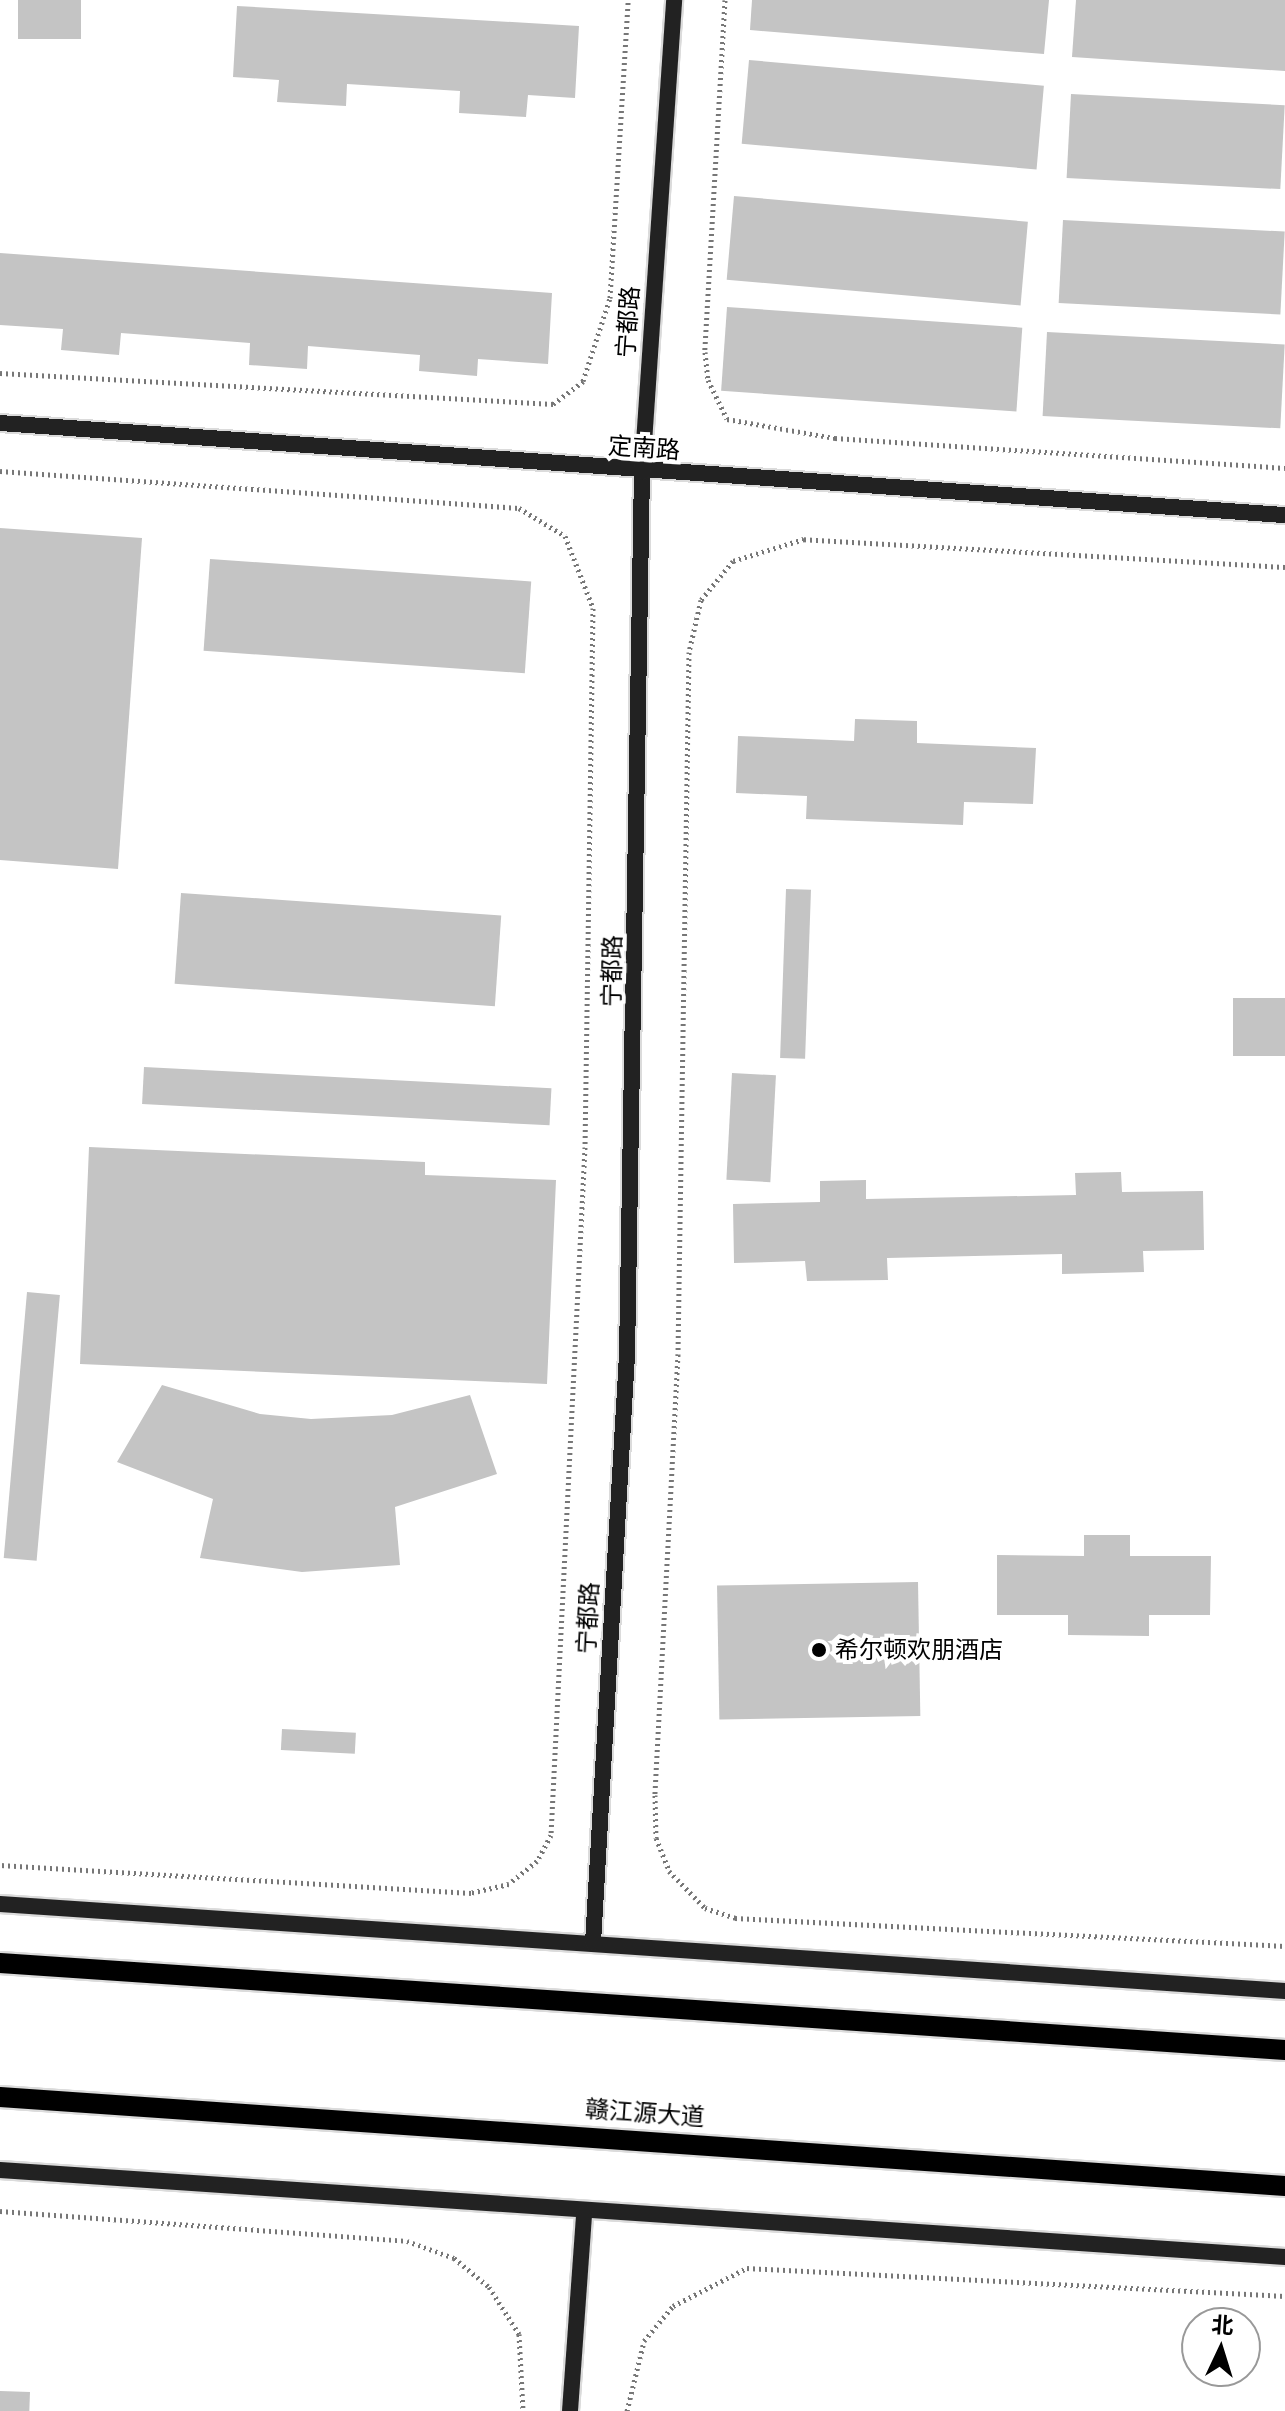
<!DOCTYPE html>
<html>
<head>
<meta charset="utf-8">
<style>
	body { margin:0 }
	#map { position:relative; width:1285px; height:2411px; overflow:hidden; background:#fff; font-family:Mulish,"Noto Sans SC",sans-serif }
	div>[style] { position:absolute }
	.building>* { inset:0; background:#c4c4c4; transform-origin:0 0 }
	.path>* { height:5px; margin-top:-2.5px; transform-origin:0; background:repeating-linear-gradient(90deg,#777 0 2px,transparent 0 6px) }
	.roads { filter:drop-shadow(2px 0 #dbdbdb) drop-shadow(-2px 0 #dbdbdb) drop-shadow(0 2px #dbdbdb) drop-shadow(0 -2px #dbdbdb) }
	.secondary>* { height:16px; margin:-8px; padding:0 8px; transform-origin:8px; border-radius:8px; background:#222 }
	.primary>* { height:20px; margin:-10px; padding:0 10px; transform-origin:10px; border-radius:10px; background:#000 }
	.dots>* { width:22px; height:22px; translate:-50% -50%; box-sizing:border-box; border:4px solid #fff; border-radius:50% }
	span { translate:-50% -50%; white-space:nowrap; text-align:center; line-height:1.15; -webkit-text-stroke:8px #fff; paint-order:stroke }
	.street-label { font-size:24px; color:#000 }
	.poi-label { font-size:24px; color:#000 }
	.left { translate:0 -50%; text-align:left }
	.north { position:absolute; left:1181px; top:2307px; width:80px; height:80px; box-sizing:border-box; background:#fff; border:2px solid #999; border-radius:50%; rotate:4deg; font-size:22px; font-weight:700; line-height:32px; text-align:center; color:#000 }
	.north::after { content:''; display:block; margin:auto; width:28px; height:36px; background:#000; clip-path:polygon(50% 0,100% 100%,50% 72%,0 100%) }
</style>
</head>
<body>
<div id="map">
	<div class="building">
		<div style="left:18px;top:0;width:63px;height:39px"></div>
		<div style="clip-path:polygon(752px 0,1049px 0,1044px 54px,750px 30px)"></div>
		<div style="clip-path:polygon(1076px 0,1285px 0,1285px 71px,1072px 57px)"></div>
		<div style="clip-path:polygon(237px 6px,579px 26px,575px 98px,528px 95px,526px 117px,459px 113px,460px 91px,347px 84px,346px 106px,277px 102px,279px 80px,233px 77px)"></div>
		<div style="left:749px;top:60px;width:296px;height:84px;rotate:5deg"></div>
		<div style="left:1071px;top:94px;width:214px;height:84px;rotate:3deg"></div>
		<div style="left:734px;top:196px;width:295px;height:84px;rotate:5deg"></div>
		<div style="left:1063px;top:220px;width:222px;height:83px;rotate:3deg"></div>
		<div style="clip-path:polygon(0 253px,552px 293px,548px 364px,478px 359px,477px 376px,419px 371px,420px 355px,308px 346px,307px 369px,249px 365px,250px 343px,121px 333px,119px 355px,61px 350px,63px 329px,0 325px)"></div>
		<div style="left:727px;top:307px;width:296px;height:84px;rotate:4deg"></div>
		<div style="left:1047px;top:332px;width:238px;height:84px;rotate:3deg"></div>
		<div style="clip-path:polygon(0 528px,142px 538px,118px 869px,0 860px)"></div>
		<div style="left:210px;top:559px;width:322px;height:92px;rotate:4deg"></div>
		<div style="clip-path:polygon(855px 719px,917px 721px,917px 743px,1036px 748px,1033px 804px,964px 802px,963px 825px,806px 819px,807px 796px,736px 793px,738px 736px,854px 741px)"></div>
		<div style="left:786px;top:889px;width:25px;height:169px;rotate:2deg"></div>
		<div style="left:181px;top:893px;width:321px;height:91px;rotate:4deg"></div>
		<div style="left:1233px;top:998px;width:52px;height:58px"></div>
		<div style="left:144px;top:1067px;width:408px;height:37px;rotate:3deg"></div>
		<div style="left:732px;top:1073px;width:44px;height:107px;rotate:3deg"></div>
		<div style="clip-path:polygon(89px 1147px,425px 1162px,425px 1175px,556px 1180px,547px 1384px,80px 1364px)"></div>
		<div style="clip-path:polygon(1121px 1172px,1122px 1192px,1203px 1191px,1204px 1250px,1143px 1251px,1144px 1272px,1062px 1274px,1062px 1254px,887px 1258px,888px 1280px,807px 1281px,805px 1261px,734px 1263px,733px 1204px,820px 1202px,820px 1181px,866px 1180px,866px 1199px,1076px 1195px,1075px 1173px)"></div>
		<div style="left:27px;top:1292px;width:33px;height:267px;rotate:5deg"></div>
		<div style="clip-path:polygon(162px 1385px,260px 1414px,311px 1419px,392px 1415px,470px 1395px,497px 1474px,395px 1507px,400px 1565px,302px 1572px,200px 1558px,213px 1499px,117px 1462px)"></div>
		<div style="clip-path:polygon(1084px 1535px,1130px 1535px,1130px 1556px,1211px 1556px,1210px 1615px,1149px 1615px,1149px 1636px,1068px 1635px,1068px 1615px,997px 1615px,997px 1555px,1084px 1556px)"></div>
		<div style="left:918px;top:1582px;width:134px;height:201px;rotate:89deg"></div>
		<div style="left:282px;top:1729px;width:74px;height:21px;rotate:3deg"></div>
		<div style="left:0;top:2391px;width:30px;height:20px;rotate:2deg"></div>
	</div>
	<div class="path">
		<div style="left:725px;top:0;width:353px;rotate:93.3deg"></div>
		<div style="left:705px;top:352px;width:28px;rotate:84deg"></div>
		<div style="left:708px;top:380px;width:43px;rotate:64deg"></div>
		<div style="left:727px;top:419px;width:110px;rotate:10deg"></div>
		<div style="left:835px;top:438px;width:451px;rotate:3.8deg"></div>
		<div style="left:0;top:373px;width:554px;rotate:3.21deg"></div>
		<div style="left:553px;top:404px;width:38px;rotate:-37deg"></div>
		<div style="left:583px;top:381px;width:87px;rotate:-72deg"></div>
		<div style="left:610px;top:298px;width:299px;rotate:-86.5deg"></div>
		<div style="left:0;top:471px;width:520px;rotate:4.08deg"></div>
		<div style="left:519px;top:508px;width:54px;rotate:31.3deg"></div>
		<div style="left:565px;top:536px;width:77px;rotate:68.7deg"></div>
		<div style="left:593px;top:608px;width:539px;rotate:90.85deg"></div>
		<div style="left:585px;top:1147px;width:689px;rotate:92.83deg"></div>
		<div style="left:551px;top:1835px;width:30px;rotate:118deg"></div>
		<div style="left:537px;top:1861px;width:36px;rotate:141deg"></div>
		<div style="left:509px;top:1884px;width:39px;rotate:167deg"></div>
		<div style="left:471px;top:1893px;width:472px;rotate:-176.6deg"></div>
		<div style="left:1285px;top:567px;width:482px;rotate:-176.7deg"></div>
		<div style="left:804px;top:539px;width:74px;rotate:162.8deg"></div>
		<div style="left:733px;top:561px;width:50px;rotate:129.4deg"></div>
		<div style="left:701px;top:600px;width:53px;rotate:103deg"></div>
		<div style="left:689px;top:652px;width:702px;rotate:90.9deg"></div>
		<div style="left:678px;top:1354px;width:442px;rotate:93deg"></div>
		<div style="left:655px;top:1795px;width:43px;rotate:88.7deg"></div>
		<div style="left:656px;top:1838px;width:35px;rotate:68deg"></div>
		<div style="left:669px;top:1871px;width:52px;rotate:45.8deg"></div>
		<div style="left:705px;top:1908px;width:32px;rotate:18deg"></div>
		<div style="left:735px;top:1918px;width:551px;rotate:2.91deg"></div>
		<div style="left:0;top:2211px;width:408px;rotate:4.2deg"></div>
		<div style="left:407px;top:2241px;width:50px;rotate:19.9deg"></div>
		<div style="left:454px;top:2258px;width:45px;rotate:39.6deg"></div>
		<div style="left:489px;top:2287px;width:56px;rotate:57.4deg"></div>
		<div style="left:519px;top:2334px;width:77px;rotate:87deg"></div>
		<div style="left:627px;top:2411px;width:72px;rotate:-76.3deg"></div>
		<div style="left:644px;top:2341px;width:45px;rotate:-50.4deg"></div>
		<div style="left:673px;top:2306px;width:83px;rotate:-27.2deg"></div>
		<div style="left:747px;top:2268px;width:539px;rotate:2.98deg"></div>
	</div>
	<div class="roads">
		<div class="secondary">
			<div style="left:0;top:423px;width:1288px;rotate:4.1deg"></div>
			<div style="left:0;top:1904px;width:1288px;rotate:3.87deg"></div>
			<div style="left:593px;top:1943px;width:588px;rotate:-86.69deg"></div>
			<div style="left:627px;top:1356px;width:884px;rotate:-89.03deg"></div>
			<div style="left:642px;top:472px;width:473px;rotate:-86.1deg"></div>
			<div style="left:0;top:2170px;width:1288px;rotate:3.87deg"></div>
			<div style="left:570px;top:2411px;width:197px;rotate:-85.9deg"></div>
		</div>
		<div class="primary">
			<div style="left:0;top:1963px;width:1288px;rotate:3.87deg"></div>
			<div style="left:0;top:2097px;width:1288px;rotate:3.96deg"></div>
		</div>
	</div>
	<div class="dots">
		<div style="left:819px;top:1650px;background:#000"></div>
	</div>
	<div class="street-label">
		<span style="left:628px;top:322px;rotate:-86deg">宁都路</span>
		<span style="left:644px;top:448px;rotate:4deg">定南路</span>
		<span style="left:612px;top:971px;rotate:-89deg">宁都路</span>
		<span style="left:588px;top:1618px;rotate:-87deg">宁都路</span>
		<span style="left:645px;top:2113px;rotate:4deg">赣江源大道</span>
	</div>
	<div class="poi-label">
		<span class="left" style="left:835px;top:1650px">希尔顿欢朋酒店</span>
	</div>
	<div class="north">北</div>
</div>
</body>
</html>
